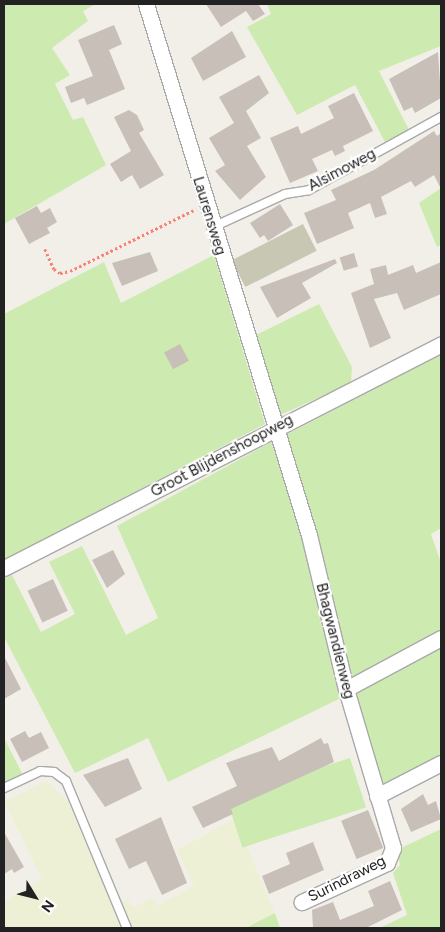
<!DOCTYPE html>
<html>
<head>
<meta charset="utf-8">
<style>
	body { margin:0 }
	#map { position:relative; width:445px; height:932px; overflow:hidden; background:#f2efe9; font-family:Figtree,sans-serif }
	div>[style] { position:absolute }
	.construction>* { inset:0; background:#c7c7b4; transform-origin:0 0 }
	.farmland>* { inset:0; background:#eef0d5 }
	.grass>* { inset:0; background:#cdebb0; transform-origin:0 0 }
	.building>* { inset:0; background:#c7bfb8; transform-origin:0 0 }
	.path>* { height:2.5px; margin-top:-1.25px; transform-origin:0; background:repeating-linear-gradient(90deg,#fa8072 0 2.5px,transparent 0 5px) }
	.roads { filter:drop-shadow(1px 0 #a9a9a9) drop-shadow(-1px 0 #a9a9a9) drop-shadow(0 1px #a9a9a9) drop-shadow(0 -1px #a9a9a9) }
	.service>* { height:8px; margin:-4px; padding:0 4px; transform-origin:4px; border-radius:4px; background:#fff }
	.minor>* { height:15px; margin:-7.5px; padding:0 7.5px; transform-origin:7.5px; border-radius:7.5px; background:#fff }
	span { translate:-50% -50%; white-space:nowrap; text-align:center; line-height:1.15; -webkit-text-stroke:4.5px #fff; paint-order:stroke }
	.street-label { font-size:15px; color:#222 }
	.frame { position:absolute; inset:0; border:5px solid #222; pointer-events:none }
	.north { position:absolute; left:10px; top:872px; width:50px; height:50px; -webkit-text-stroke:4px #fff; paint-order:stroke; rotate:126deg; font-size:14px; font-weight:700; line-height:20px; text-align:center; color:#222 }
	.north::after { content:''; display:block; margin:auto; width:18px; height:22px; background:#222; clip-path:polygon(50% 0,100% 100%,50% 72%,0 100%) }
</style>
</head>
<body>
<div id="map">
	<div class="construction">
		<div style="left:303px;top:224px;width:30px;height:80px;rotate:63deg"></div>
	</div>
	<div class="farmland">
		<div style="clip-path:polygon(47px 781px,68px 802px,122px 928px,4px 928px,4px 901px,42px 879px,4px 801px)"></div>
		<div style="clip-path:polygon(235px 818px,275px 913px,246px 928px,131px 928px,120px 902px,128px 899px,132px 907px,154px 898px,158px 906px,194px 885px,177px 850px)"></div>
	</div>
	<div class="grass">
		<div style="clip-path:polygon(4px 4px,96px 4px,83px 11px,88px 21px,52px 48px,70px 75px,55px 84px,73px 120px,83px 117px,106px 165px,4px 224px)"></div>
		<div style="clip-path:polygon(267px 4px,441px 4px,441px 46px,379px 71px,409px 130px,385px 142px,355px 85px,297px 115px,247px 27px,271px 14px)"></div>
		<div style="clip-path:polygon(441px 188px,441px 245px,437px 247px,419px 203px)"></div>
		<div style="clip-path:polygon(214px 255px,265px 424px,4px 560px,4px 314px,104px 262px,121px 303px)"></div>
		<div style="clip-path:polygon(319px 304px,352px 367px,351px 383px,278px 416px,254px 336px)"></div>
		<div style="clip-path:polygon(441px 354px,441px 528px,431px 534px,441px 563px,441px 631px,350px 680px,286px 435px)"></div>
		<div style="clip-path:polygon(277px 439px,343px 697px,168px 782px,148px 738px,75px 773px,4px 637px,4px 579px,12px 575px,41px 632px,75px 614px,49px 562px,82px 546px,126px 635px,158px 618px,117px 526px)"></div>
		<div style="clip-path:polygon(441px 645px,441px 756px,380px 788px,353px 690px)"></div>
		<div style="clip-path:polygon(4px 738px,23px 775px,4px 785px)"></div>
		<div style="left:350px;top:758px;width:52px;height:130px;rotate:72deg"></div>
		<div style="clip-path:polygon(441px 829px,441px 928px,379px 928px,407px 915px,393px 873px,400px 865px,397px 850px)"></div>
		<div style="clip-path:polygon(275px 913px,280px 928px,246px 928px)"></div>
	</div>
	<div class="building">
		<div style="clip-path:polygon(206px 4px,258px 4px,265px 14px,253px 21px,246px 11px,221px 27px)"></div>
		<div style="clip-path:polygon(114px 25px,122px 44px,109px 50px,125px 89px,87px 105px,84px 98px,71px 103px,65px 87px,93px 76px,78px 40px)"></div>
		<div style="clip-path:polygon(232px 31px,246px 57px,203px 81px,191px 58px)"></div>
		<div style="clip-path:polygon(438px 52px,441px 98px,415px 113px,412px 107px,404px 111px,389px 79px)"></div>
		<div style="clip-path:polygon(259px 75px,269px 93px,246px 111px,261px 138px,247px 146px,266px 177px,240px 200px,215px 171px,225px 165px,209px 138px,234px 123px,219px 97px)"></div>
		<div style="clip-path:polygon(354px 93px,373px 131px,343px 146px,345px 151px,335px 156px,332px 150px,312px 159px,318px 171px,290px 183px,270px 138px,298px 126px,301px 134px,334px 118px,328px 106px)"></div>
		<div style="clip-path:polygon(129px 110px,137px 115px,144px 130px,139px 133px,164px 175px,140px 189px,132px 175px,121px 182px,110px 164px,131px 151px,114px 117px)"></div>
		<div style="clip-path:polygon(434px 131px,437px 136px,441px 133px,441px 189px,434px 175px,415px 187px,411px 181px,381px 197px,387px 214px,375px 218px,370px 203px,348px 213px,354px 228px,317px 244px,304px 213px,336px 200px,331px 190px,374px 170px)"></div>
		<div style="clip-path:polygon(280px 204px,293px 225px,268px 241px,264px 235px,260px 238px,250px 223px)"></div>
		<div style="clip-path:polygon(37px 206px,41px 213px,50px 208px,57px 222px,47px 228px,50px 233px,29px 244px,15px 218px)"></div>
		<div style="clip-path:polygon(150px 252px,158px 271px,122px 286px,112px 263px)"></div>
		<div style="left:354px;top:253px;width:14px;height:15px;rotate:73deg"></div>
		<div style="clip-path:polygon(335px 259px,337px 263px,302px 283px,311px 298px,277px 318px,260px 287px)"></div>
		<div style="clip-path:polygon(441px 262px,441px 294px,404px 310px,397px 293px,374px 299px,391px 338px,370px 348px,351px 293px,374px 284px,370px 269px,386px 265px,388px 275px,413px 265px,416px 273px)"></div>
		<div style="left:180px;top:344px;width:19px;height:18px;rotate:62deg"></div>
		<div style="clip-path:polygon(113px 550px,125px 574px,107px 588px,92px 560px)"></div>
		<div style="left:53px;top:579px;width:35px;height:28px;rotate:65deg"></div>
		<div style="clip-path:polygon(4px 656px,21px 689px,4px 699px)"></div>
		<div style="clip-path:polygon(25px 731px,29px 738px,41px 732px,49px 748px,22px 762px,10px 739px)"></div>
		<div style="clip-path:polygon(321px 738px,324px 744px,328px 743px,334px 762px,231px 809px,233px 814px,203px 828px,192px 807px,237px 786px,226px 763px,272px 747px,279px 761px)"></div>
		<div style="clip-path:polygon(128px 758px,142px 789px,105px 807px,83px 775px)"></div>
		<div style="clip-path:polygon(423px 794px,428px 805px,436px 801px,441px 819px,411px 832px,401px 809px)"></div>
		<div style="left:368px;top:810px;width:41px;height:29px;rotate:68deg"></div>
		<div style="clip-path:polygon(161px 817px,187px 883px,162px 895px,146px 861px,129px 869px,115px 839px)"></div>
		<div style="clip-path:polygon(4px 832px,24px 867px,14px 873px,12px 869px,4px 874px)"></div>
		<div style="clip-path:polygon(313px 842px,324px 870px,269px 894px,262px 876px,290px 864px,286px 853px)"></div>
		<div style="clip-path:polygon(390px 881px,402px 910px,366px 928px,313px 928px,312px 910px,333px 902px,340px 920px,374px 906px,368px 891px)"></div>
	</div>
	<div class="path">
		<div style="left:45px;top:249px;width:22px;rotate:66deg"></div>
		<div style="left:54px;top:269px;width:7px;rotate:34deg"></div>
		<div style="left:60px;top:273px;width:10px;rotate:-11deg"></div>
		<div style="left:70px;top:271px;width:140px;rotate:-26.2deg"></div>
	</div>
	<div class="roads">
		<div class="service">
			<div style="left:213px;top:227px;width:79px;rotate:-24.6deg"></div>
			<div style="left:285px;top:194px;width:24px;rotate:-9deg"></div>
			<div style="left:309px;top:190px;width:151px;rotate:-28.9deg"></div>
			<div style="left:4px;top:788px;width:40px;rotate:-25deg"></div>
			<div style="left:40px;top:771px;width:14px;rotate:4deg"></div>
			<div style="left:54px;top:772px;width:15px;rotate:37deg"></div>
			<div style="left:66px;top:781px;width:159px;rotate:67.5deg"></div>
		</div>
		<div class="minor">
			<div style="left:146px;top:4px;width:555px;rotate:72.94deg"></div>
			<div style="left:309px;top:535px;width:158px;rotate:76.5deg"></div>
			<div style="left:346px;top:689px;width:166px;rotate:73.5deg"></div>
			<div style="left:393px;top:848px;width:16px;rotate:112deg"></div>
			<div style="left:387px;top:863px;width:94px;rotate:155.4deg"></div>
			<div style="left:4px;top:568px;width:491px;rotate:-27.1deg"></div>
			<div style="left:346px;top:689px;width:108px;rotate:-28.2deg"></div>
			<div style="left:377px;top:796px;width:72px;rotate:-27.3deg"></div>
		</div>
	</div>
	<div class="street-label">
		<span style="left:342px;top:170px;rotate:-28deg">Alsimoweg</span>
		<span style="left:209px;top:216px;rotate:73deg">Laurensweg</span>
		<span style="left:222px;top:456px;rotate:-28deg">Groot Blijdenshoopweg</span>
		<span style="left:335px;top:641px;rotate:76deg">Bhagwandienweg</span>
		<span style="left:347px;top:879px;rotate:-27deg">Surindraweg</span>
	</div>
	<div class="frame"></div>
	<div class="north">N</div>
</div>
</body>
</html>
